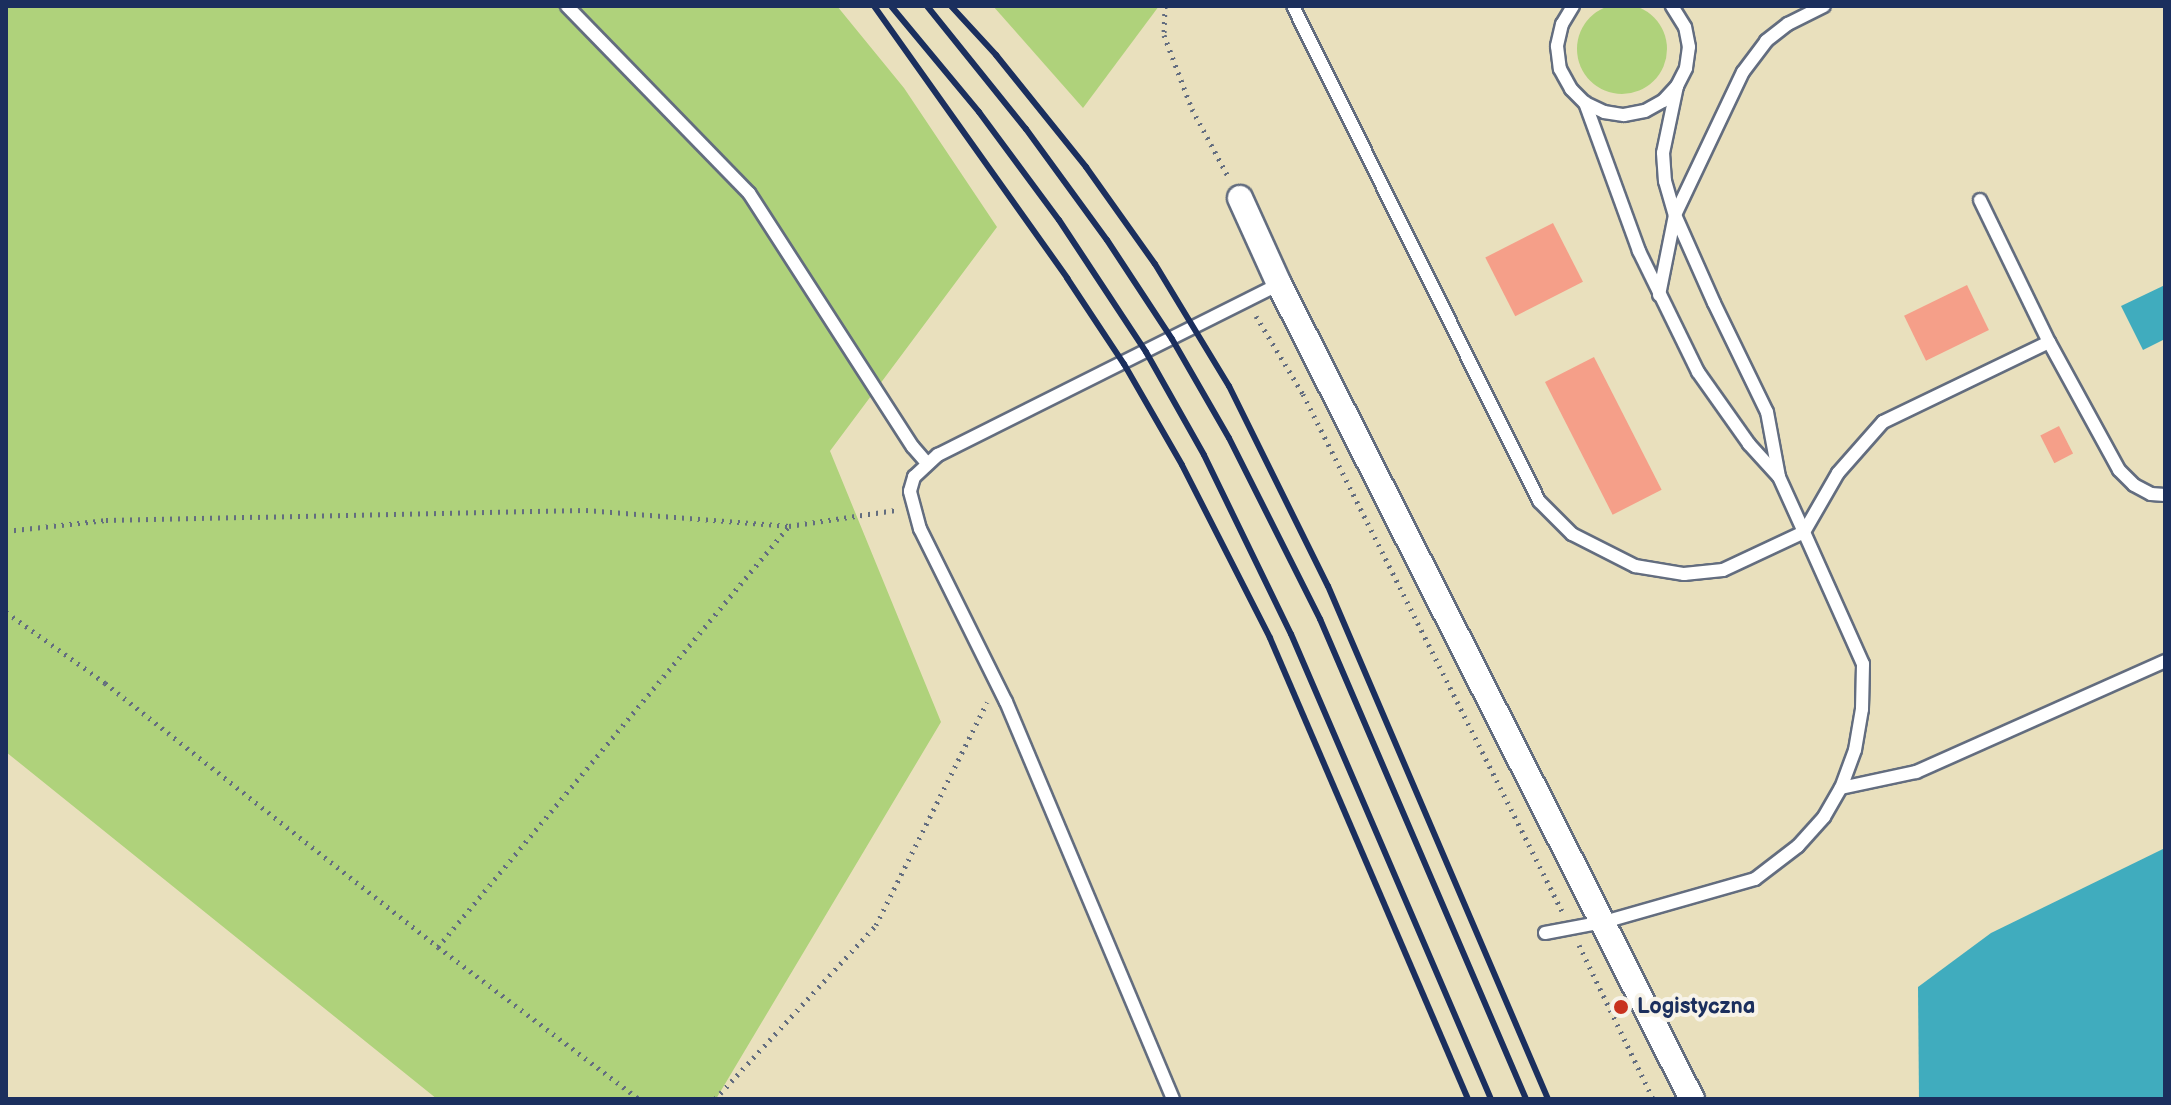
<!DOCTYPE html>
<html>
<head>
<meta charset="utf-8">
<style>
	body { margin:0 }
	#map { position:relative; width:2171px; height:1105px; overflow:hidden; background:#e9e0bd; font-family:"Balsamiq Sans",sans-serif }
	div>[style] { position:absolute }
	.green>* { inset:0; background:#afd27b }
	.round { border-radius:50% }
	.water>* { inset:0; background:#40acbe }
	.building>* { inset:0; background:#f59f89; transform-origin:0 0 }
	.path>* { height:5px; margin-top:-2.5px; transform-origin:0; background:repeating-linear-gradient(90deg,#636d7f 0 2px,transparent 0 8px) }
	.roads { filter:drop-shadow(2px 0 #636d7f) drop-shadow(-2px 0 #636d7f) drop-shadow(0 2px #636d7f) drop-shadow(0 -2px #636d7f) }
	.lane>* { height:12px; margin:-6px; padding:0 6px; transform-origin:6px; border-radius:6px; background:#fff }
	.street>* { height:24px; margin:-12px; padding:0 12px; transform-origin:12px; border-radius:12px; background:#fff }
	.rail>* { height:6px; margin:-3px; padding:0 3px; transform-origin:3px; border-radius:3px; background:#1b2f5e }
	.dots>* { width:22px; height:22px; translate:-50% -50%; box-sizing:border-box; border:4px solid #f7f3e8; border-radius:50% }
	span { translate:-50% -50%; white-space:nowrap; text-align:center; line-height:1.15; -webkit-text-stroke:8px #f7f3e8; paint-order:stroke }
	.poi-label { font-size:22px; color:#1b2f5e; font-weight:700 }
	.left { translate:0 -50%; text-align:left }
	.frame { position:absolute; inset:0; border:8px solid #1b2f5e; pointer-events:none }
</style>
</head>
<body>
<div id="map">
	<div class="green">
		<div class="round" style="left:1577px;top:4px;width:90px;height:90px"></div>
		<div style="clip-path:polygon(6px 6px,837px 6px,904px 88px,997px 227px,830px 451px,941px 722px,716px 1099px,437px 1099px,6px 752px)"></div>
		<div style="clip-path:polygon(993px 6px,1159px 6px,1083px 108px)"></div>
	</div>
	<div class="water">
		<div style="clip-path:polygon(2165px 285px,2165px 339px,2143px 350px,2121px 306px)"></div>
		<div style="clip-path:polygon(2165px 848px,2165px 1099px,1919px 1099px,1918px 987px,1991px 933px)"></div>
	</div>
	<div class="building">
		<div style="left:1553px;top:223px;width:66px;height:76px;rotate:63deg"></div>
		<div style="left:1967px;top:285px;width:50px;height:70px;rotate:64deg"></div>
		<div style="left:1594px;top:357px;width:149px;height:55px;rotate:63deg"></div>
		<div style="left:2059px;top:426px;width:31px;height:21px;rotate:63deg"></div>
	</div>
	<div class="path">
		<div style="left:1165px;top:6px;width:29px;rotate:92deg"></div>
		<div style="left:1164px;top:35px;width:79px;rotate:69.3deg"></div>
		<div style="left:1192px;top:109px;width:78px;rotate:61.8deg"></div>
		<div style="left:1256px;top:316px;width:91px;rotate:58.9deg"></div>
		<div style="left:1303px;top:394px;width:578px;rotate:63.39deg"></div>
		<div style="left:6px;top:531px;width:101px;rotate:-6.3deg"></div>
		<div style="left:106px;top:520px;width:480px;rotate:-1.2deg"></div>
		<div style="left:586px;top:510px;width:204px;rotate:4.5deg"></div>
		<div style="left:789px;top:526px;width:108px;rotate:-8.5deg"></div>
		<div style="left:6px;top:612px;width:122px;rotate:35.6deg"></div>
		<div style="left:105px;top:683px;width:425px;rotate:38.4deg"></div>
		<div style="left:438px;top:947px;width:252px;rotate:37.1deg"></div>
		<div style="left:1579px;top:945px;width:171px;rotate:64.3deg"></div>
		<div style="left:438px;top:947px;width:548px;rotate:-50.18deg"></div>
		<div style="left:715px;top:1099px;width:237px;rotate:-47.2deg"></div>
		<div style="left:876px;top:925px;width:249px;rotate:-63.5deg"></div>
	</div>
	<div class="roads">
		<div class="lane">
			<div style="left:567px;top:6px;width:261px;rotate:45.8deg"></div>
			<div style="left:749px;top:193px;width:302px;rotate:57.2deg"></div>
			<div style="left:913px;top:447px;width:21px;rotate:49deg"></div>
			<div style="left:1293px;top:6px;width:553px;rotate:63.57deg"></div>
			<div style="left:1539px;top:501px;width:47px;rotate:45deg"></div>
			<div style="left:1572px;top:534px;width:71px;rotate:26.9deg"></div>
			<div style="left:1635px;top:566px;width:50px;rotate:9.3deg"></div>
			<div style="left:1684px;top:574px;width:39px;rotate:-6deg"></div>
			<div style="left:1723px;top:570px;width:89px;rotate:-25.1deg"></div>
			<div style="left:1804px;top:532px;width:60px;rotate:-114.4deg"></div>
			<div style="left:1779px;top:477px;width:45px;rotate:-132.3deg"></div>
			<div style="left:1749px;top:444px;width:88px;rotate:-125.3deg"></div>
			<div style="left:1698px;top:372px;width:135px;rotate:-116deg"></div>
			<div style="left:1639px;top:251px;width:158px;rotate:-110deg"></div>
			<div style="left:1573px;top:6px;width:21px;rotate:121deg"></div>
			<div style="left:1562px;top:24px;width:23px;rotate:103deg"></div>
			<div style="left:1557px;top:46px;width:23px;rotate:83deg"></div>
			<div style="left:1560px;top:69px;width:23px;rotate:61deg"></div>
			<div style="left:1571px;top:89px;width:20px;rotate:45deg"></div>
			<div style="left:1585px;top:103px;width:21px;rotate:25deg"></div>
			<div style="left:1604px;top:112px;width:20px;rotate:9deg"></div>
			<div style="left:1624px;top:115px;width:21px;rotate:-11deg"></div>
			<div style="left:1645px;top:111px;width:21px;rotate:-29deg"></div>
			<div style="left:1663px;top:101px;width:21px;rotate:-47deg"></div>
			<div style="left:1677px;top:86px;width:20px;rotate:-63deg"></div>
			<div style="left:1686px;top:68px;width:21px;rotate:-82deg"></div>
			<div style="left:1689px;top:47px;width:20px;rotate:-101deg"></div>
			<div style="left:1685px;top:27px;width:25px;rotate:-122deg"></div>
			<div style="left:1677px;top:86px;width:68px;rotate:101.8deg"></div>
			<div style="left:1663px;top:153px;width:28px;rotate:86deg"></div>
			<div style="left:1665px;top:181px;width:35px;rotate:74deg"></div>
			<div style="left:1675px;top:215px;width:96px;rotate:66.1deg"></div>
			<div style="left:1714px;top:303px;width:121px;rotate:64.1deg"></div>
			<div style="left:1767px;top:412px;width:66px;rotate:79.5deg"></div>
			<div style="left:1980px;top:200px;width:158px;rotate:64.1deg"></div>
			<div style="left:1659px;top:295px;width:82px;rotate:-78.7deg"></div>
			<div style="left:1675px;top:215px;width:158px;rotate:-64.6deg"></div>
			<div style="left:1743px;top:72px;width:39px;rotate:-53deg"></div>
			<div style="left:1766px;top:41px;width:28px;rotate:-38deg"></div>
			<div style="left:1788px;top:24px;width:40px;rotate:-26.6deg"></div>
			<div style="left:1841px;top:788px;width:77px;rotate:-12deg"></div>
			<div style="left:1916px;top:772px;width:273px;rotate:-24deg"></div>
			<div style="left:1545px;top:933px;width:60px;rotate:-10.6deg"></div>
			<div style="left:1604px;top:922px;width:157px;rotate:-15.9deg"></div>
			<div style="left:1755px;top:879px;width:54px;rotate:-37.5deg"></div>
			<div style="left:1798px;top:846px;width:39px;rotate:-48deg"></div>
			<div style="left:1824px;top:817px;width:34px;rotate:-60deg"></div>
			<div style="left:1841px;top:788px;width:40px;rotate:-69.8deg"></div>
			<div style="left:1855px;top:750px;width:42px;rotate:-80.3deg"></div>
			<div style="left:1862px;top:709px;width:45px;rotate:-88.7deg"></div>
			<div style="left:1863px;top:664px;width:145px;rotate:-114.1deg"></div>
			<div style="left:1804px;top:532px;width:68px;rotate:-60deg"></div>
			<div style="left:1838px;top:473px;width:68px;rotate:-48.6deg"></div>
			<div style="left:1883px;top:422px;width:184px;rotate:-25.7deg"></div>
			<div style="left:2049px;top:342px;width:146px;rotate:61.3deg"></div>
			<div style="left:2119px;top:470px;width:21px;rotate:45deg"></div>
			<div style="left:2134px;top:485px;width:19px;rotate:28deg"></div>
			<div style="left:2151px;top:494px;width:14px;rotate:4deg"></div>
			<div style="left:1173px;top:1099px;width:431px;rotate:-112.8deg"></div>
			<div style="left:1006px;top:702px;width:193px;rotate:-116.4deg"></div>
			<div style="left:920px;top:529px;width:39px;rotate:-105deg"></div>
			<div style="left:910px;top:491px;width:15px;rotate:-74deg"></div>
			<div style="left:914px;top:477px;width:33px;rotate:-43deg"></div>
			<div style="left:938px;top:455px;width:381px;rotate:-26.6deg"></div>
		</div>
		<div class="street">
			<div style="left:1240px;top:198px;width:94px;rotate:65.6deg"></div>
			<div style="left:1279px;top:284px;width:914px;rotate:63.13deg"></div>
		</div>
	</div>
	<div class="rail">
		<div style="left:874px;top:6px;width:334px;rotate:54.6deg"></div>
		<div style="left:1067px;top:278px;width:103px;rotate:56.5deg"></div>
		<div style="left:1124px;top:364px;width:116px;rotate:60.1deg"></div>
		<div style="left:1182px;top:465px;width:194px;rotate:63deg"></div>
		<div style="left:1270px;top:638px;width:502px;rotate:66.76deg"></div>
		<div style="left:891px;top:6px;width:138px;rotate:50.3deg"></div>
		<div style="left:979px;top:112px;width:134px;rotate:53.5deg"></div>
		<div style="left:1059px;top:220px;width:158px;rotate:56.6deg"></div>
		<div style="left:1146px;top:352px;width:118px;rotate:60.6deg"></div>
		<div style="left:1204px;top:455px;width:199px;rotate:64.1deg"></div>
		<div style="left:1291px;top:634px;width:506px;rotate:66.73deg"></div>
		<div style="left:927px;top:6px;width:158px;rotate:51.2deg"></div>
		<div style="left:1026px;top:129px;width:137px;rotate:53.9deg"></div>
		<div style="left:1107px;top:240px;width:118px;rotate:56.7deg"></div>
		<div style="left:1172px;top:339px;width:114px;rotate:60.1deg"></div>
		<div style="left:1229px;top:438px;width:203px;rotate:63.3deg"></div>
		<div style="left:1320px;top:619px;width:522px;rotate:66.77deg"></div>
		<div style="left:951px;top:6px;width:67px;rotate:47.4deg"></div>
		<div style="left:996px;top:55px;width:144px;rotate:51.2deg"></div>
		<div style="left:1086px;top:167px;width:119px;rotate:54.6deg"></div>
		<div style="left:1155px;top:264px;width:143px;rotate:58.8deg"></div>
		<div style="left:1229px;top:386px;width:223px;rotate:63.7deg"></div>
		<div style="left:1328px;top:586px;width:558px;rotate:66.79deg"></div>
	</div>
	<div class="dots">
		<div style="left:1621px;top:1007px;background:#c8321e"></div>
	</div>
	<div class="poi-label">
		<span class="left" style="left:1637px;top:1007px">Logistyczna</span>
	</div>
	<div class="frame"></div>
</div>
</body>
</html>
